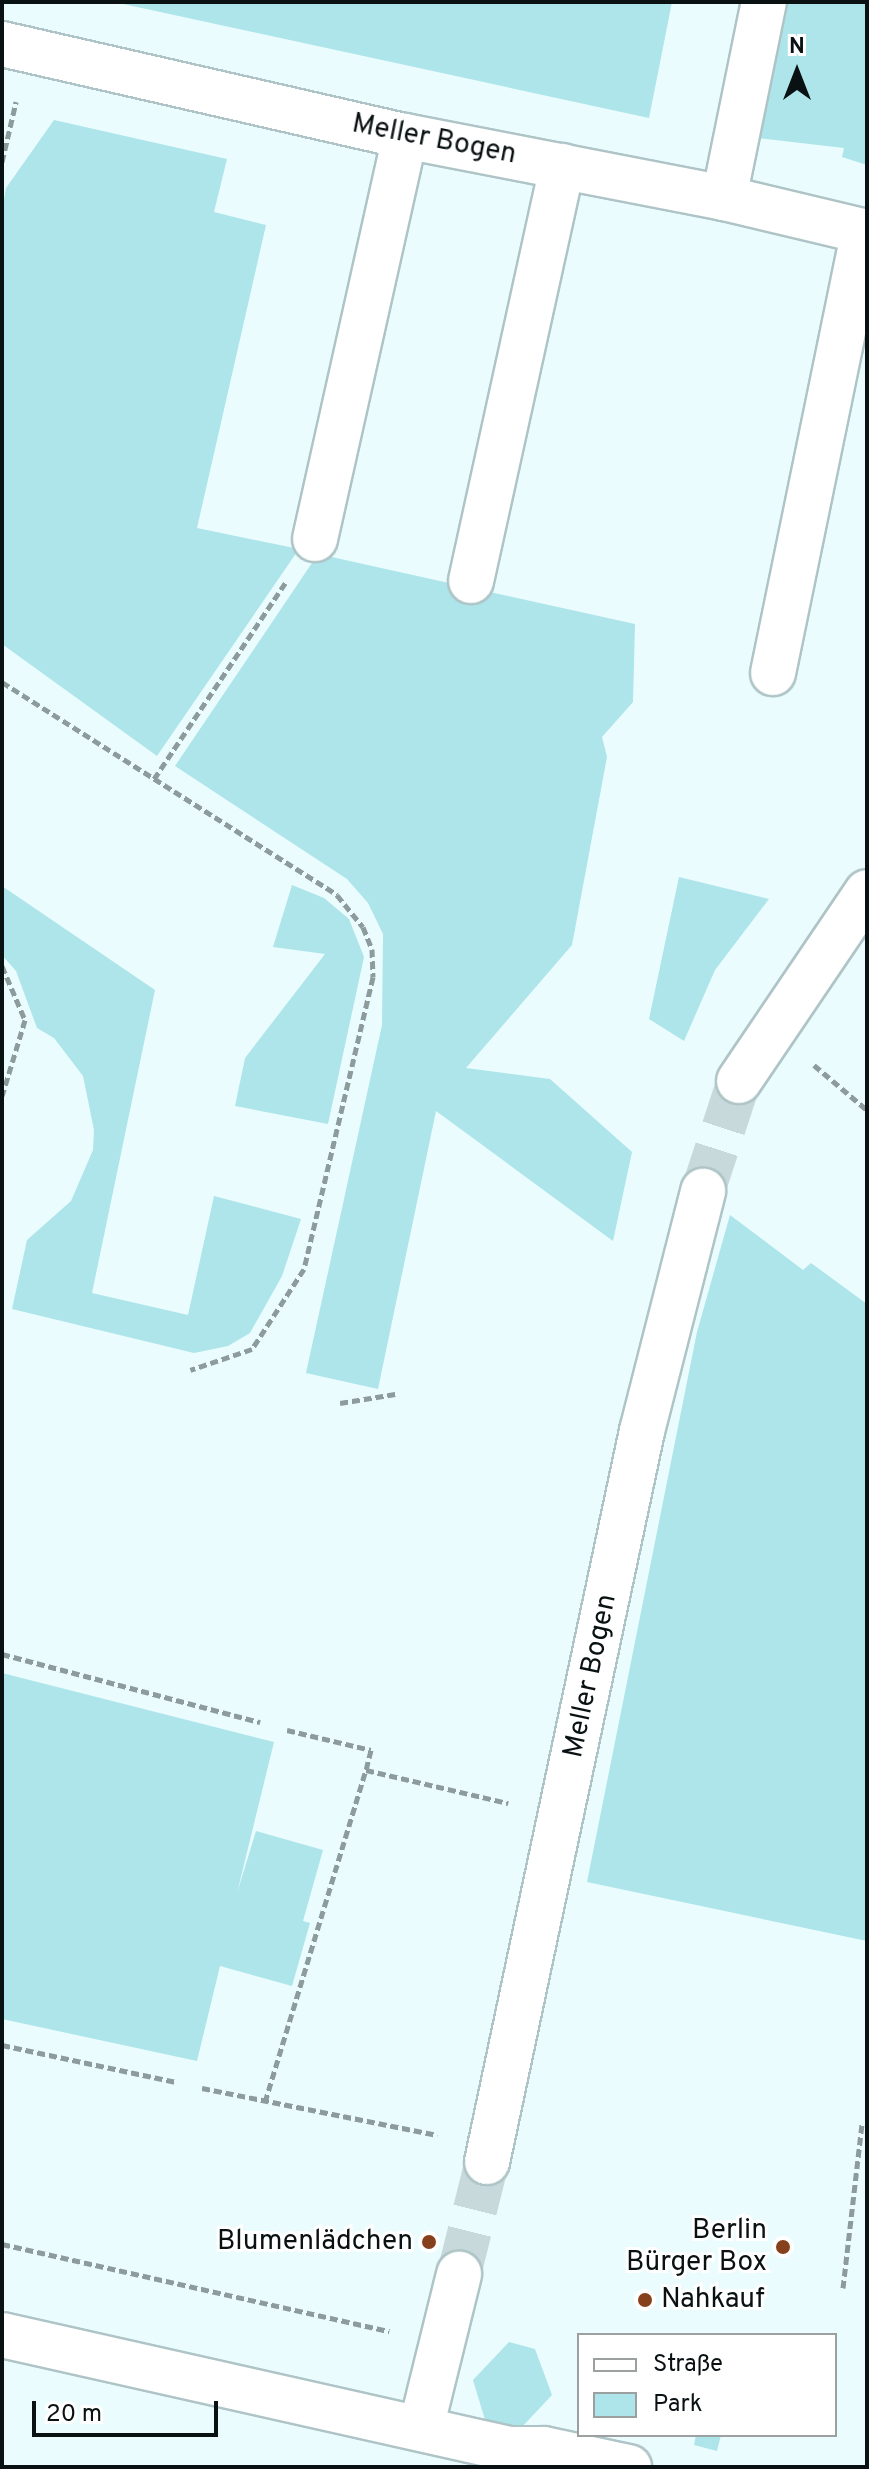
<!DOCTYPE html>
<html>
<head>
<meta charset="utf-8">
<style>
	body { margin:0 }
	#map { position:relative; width:869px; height:2469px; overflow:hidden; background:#eafcfe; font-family:Overpass,sans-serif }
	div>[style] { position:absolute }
	.green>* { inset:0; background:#ade5ea }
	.minor-tunnel>* { height:44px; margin-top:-22px; transform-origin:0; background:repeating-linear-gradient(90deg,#c8d9db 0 44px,transparent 0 66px) }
	.path>* { height:5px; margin-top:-2.5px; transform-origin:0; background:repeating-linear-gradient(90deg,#8d9b9d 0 8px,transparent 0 12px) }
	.roads { filter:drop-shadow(2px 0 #aec4c6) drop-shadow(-2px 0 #aec4c6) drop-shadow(0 2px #aec4c6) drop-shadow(0 -2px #aec4c6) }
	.minor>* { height:44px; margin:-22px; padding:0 22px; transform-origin:22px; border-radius:22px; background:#fff }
	.dots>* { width:22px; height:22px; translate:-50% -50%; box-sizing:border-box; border:4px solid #fff; border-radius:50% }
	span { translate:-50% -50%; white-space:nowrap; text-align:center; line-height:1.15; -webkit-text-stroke:6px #fff; paint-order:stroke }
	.street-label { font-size:28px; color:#091112 }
	.poi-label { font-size:28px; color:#091112 }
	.right { translate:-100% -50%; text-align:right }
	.left { translate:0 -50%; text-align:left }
	.frame { position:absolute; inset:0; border:4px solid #091112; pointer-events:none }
	.legend { position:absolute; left:577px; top:2333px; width:260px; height:104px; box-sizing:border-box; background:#fff; border:2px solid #9da0a0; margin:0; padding:10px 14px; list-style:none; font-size:24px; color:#091112 }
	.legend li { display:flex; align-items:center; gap:16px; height:40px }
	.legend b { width:40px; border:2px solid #9da0a0 }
	.north { position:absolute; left:757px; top:32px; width:80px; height:80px; -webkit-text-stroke:6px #fff; paint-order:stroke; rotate:0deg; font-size:22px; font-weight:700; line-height:32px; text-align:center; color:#091112 }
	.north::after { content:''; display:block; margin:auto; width:28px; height:36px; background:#091112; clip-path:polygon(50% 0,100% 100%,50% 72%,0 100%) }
	.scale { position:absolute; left:32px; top:2401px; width:186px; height:36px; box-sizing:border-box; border:4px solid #091112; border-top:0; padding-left:10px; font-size:24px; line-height:28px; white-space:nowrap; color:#091112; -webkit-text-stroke:6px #fff; paint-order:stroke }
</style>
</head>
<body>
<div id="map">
	<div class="green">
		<div style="clip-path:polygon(114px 2px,672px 2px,649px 118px)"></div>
		<div style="clip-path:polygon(787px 2px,867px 2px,867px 165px,842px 157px,844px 148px,757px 138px)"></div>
		<div style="clip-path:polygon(54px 120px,227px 159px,214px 212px,266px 225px,197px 528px,299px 549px,157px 756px,2px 644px,2px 210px,6px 188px)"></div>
		<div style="clip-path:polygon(318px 554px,635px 624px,633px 702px,602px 737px,607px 757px,572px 945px,466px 1068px,550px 1079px,632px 1152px,613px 1241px,436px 1111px,378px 1389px,306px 1373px,382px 1025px,383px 934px,368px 903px,347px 879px,175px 766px)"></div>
		<div style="clip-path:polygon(679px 877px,769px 899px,715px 970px,684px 1041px,649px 1019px)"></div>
		<div style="clip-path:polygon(292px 885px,324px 898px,349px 919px,364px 957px,328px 1124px,235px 1106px,245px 1058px,325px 954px,273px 947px)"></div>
		<div style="clip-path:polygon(2px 886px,155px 990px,92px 1293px,188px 1315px,214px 1196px,301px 1219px,282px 1276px,250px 1333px,228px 1346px,194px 1353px,12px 1309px,27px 1240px,71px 1201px,93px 1150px,94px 1130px,83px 1076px,54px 1038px,37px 1028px,16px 971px,2px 955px)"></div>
		<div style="clip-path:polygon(730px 1215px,803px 1270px,811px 1263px,867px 1304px,867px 1941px,587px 1882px,697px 1332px)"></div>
		<div style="clip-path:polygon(2px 1673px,274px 1742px,237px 1893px,256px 1831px,323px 1850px,303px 1921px,310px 1923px,292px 1986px,220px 1966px,197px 2061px,2px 2019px)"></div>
		<div style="clip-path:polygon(509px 2342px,535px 2349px,552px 2395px,521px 2428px,485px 2420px,473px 2380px)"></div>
		<div style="clip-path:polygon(696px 2435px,721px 2435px,717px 2451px,694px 2445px)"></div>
	</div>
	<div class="minor-tunnel">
		<div style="left:703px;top:1191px;width:116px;rotate:-71.9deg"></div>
		<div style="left:459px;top:2274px;width:115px;rotate:-76deg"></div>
	</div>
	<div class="path">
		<div style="left:2px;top:162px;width:62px;rotate:-76.9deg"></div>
		<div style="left:2px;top:682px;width:397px;rotate:32.4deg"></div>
		<div style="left:337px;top:895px;width:41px;rotate:50.9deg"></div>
		<div style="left:363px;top:927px;width:24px;rotate:68deg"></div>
		<div style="left:372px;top:949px;width:28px;rotate:88deg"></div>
		<div style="left:373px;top:977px;width:300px;rotate:103.3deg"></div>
		<div style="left:304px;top:1269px;width:95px;rotate:123deg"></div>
		<div style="left:252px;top:1349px;width:65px;rotate:161.3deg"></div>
		<div style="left:154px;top:779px;width:236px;rotate:-56.2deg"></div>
		<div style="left:2px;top:966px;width:59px;rotate:66.9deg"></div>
		<div style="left:25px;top:1020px;width:79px;rotate:106.8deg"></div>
		<div style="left:814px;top:1065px;width:70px;rotate:40.3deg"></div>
		<div style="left:340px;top:1403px;width:56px;rotate:-9.3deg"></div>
		<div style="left:2px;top:1654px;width:267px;rotate:14.8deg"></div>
		<div style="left:287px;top:1730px;width:86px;rotate:13.4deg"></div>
		<div style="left:371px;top:1750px;width:21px;rotate:104deg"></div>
		<div style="left:366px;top:1770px;width:146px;rotate:13.1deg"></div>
		<div style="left:2px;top:2045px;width:178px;rotate:12deg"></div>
		<div style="left:202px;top:2088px;width:240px;rotate:11.3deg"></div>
		<div style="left:265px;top:2102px;width:347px;rotate:-73.1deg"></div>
		<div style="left:2px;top:2244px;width:397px;rotate:12.7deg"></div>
		<div style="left:843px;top:2288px;width:166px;rotate:-83.4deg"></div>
	</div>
	<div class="roads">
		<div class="minor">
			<div style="left:2px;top:44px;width:413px;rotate:12.9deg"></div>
			<div style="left:405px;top:136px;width:325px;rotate:11deg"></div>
			<div style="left:724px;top:198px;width:147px;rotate:13.4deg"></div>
			<div style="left:724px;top:198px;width:200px;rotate:-78.5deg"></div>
			<div style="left:315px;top:539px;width:413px;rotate:-77.4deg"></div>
			<div style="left:471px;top:581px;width:425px;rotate:-77.6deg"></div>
			<div style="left:773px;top:673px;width:451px;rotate:-78.4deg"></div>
			<div style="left:739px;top:1081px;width:228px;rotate:-55.9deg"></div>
			<div style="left:487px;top:2162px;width:747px;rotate:-78.03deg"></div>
			<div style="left:642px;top:1431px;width:248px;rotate:-75.7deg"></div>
			<div style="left:2px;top:2335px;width:520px;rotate:12.67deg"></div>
			<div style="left:509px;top:2449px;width:35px"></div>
			<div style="left:544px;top:2449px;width:87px;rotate:12deg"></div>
			<div style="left:421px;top:2428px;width:159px;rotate:-76.1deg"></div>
		</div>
	</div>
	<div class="dots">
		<div style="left:429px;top:2242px;background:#87401c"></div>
		<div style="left:783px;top:2247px;background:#87401c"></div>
		<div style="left:645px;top:2300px;background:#87401c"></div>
	</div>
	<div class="street-label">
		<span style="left:434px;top:140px;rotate:11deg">Meller Bogen</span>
		<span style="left:591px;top:1676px;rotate:-78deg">Meller Bogen</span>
	</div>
	<div class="poi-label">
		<span class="right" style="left:767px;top:2247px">Berlin<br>Bürger Box</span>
		<span class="right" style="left:413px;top:2242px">Blumenlädchen</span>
		<span class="left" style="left:661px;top:2300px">Nahkauf</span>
	</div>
	<div class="frame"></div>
	<ul class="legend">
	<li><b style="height:10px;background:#fff"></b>Straße</li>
	<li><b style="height:22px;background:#ade5ea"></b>Park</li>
	</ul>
	<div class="north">N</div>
	<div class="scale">20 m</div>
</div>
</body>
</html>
